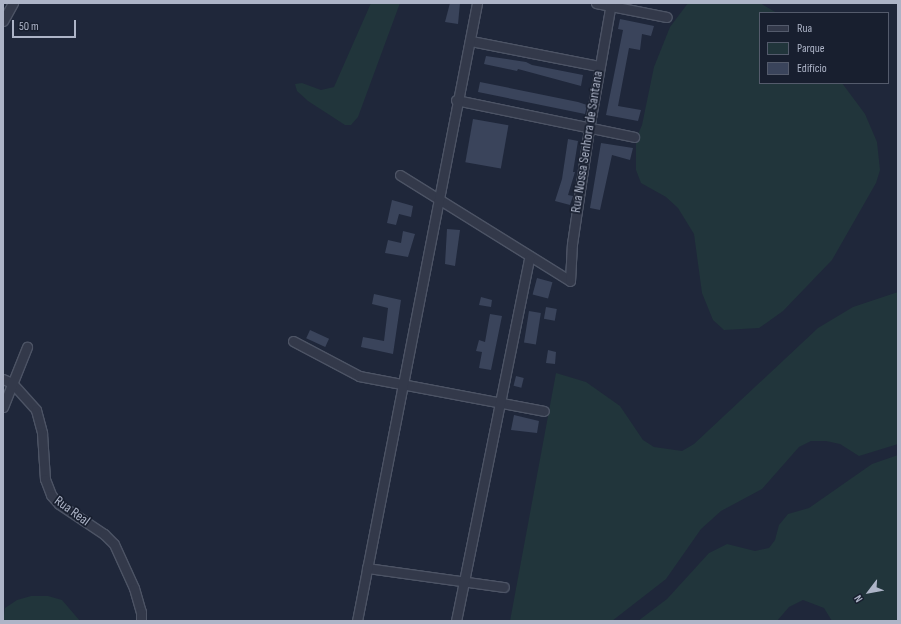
<!DOCTYPE html>
<html>
<head>
<meta charset="utf-8">
<style>
	body { margin:0 }
	#map { position:relative; width:901px; height:624px; overflow:hidden; background:#1f273a; font-family:"Sofia Sans Condensed",sans-serif }
	div>[style] { position:absolute }
	.green>* { inset:0; background:#21353b }
	.building>* { inset:0; background:#3a445b; transform-origin:0 0 }
	.roads { filter:drop-shadow(1px 0 #4d5465) drop-shadow(-1px 0 #4d5465) drop-shadow(0 1px #4d5465) drop-shadow(0 -1px #4d5465) }
	.street>* { height:9px; margin:-4.5px; padding:0 4.5px; transform-origin:4.5px; border-radius:4.5px; background:#33394a }
	span { translate:-50% -50%; white-space:nowrap; text-align:center; line-height:1.15; -webkit-text-stroke:3.5px #181f2f; paint-order:stroke }
	.street-label { font-size:14px; color:#adb4c7 }
	.frame { position:absolute; inset:0; border:4px solid #adb4c7; pointer-events:none }
	.legend { position:absolute; left:759px; top:12px; width:130px; height:72px; box-sizing:border-box; background:#181f2f; border:1px solid #545b6c; margin:0; padding:5px 7px; list-style:none; font-size:12px; color:#adb4c7 }
	.legend li { display:flex; align-items:center; gap:8px; height:20px }
	.legend b { width:20px; border:1px solid #545b6c }
	.north { position:absolute; left:849px; top:572px; width:40px; height:40px; -webkit-text-stroke:3px #181f2f; paint-order:stroke; rotate:238deg; font-size:11px; font-weight:700; line-height:16px; text-align:center; color:#adb4c7 }
	.north::after { content:''; display:block; margin:auto; width:14px; height:18px; background:#adb4c7; clip-path:polygon(50% 0,100% 100%,50% 72%,0 100%) }
	.scale { position:absolute; left:12px; top:20px; width:64px; height:18px; box-sizing:border-box; border:2px solid #adb4c7; border-top:0; padding-left:5px; font-size:12px; line-height:14px; white-space:nowrap; color:#adb4c7; -webkit-text-stroke:3px #181f2f; paint-order:stroke }
</style>
</head>
<body>
<div id="map">
	<div class="green">
		<div style="clip-path:polygon(371px 3px,400px 3px,358px 117px,351px 125px,345px 125px,308px 101px,297px 91px,295px 84px,302px 83px,321px 90px,334px 87px)"></div>
		<div style="clip-path:polygon(688px 3px,760px 3px,777px 13px,760px 13px,760px 83px,842px 83px,865px 114px,877px 142px,880px 170px,876px 183px,832px 260px,783px 311px,759px 328px,724px 330px,713px 320px,702px 293px,694px 234px,678px 208px,666px 197px,641px 183px,636px 170px,636px 139px,642px 125px,654px 67px,670px 27px)"></div>
		<div style="clip-path:polygon(898px 292px,898px 444px,859px 456px,840px 444px,826px 441px,811px 441px,799px 447px,762px 489px,721px 511px,701px 529px,666px 579px,612px 621px,510px 621px,556px 373px,586px 382px,620px 406px,643px 440px,654px 447px,682px 451px,694px 444px,818px 328px,853px 307px)"></div>
		<div style="clip-path:polygon(898px 455px,898px 621px,832px 621px,824px 608px,803px 600px,789px 607px,777px 621px,638px 621px,667px 599px,709px 553px,727px 544px,755px 551px,769px 548px,775px 540px,779px 525px,788px 514px,809px 508px,872px 464px)"></div>
		<div style="clip-path:polygon(31px 596px,48px 596px,62px 600px,80px 621px,3px 621px,5px 608px,17px 600px)"></div>
	</div>
	<div class="building">
		<div style="clip-path:polygon(450px 3px,460px 3px,458px 24px,445px 22px)"></div>
		<div style="clip-path:polygon(620px 19px,654px 26px,651px 36px,642px 34px,640px 50px,629px 48px,618px 106px,641px 110px,638px 121px,606px 115px,623px 30px,618px 29px)"></div>
		<div style="clip-path:polygon(486px 56px,526px 62px,532px 65px,583px 75px,581px 86px,518px 69px,517px 71px,484px 64px)"></div>
		<div style="clip-path:polygon(480px 82px,578px 102px,587px 105px,585px 114px,478px 92px)"></div>
		<div style="left:473px;top:119px;width:36px;height:44px;rotate:10deg"></div>
		<div style="clip-path:polygon(568px 139px,578px 141px,573px 172px,575px 172px,568px 195px,573px 196px,570px 205px,555px 201px,562px 179px)"></div>
		<div style="clip-path:polygon(601px 143px,633px 148px,630px 160px,612px 155px,600px 210px,590px 208px)"></div>
		<div style="clip-path:polygon(392px 200px,413px 206px,411px 217px,399px 214px,396px 225px,387px 223px)"></div>
		<div style="clip-path:polygon(447px 229px,460px 230px,455px 266px,445px 264px)"></div>
		<div style="clip-path:polygon(403px 231px,415px 234px,408px 257px,385px 253px,388px 240px,401px 243px)"></div>
		<div style="left:537px;top:278px;width:16px;height:17px;rotate:15deg"></div>
		<div style="clip-path:polygon(374px 294px,401px 300px,393px 354px,361px 347px,363px 337px,384px 341px,388px 308px,372px 304px)"></div>
		<div style="clip-path:polygon(481px 297px,492px 300px,491px 307px,479px 305px)"></div>
		<div style="left:546px;top:307px;width:11px;height:12px;rotate:10deg"></div>
		<div style="left:529px;top:311px;width:12px;height:32px;rotate:9deg"></div>
		<div style="clip-path:polygon(490px 314px,502px 316px,491px 370px,479px 368px,482px 352px,476px 351px,479px 340px,485px 342px)"></div>
		<div style="left:310px;top:330px;width:21px;height:9px;rotate:25deg"></div>
		<div style="clip-path:polygon(548px 350px,556px 352px,555px 364px,546px 363px)"></div>
		<div style="left:516px;top:376px;width:8px;height:10px;rotate:14deg"></div>
		<div style="clip-path:polygon(514px 415px,539px 421px,537px 433px,511px 430px)"></div>
	</div>
	<div class="roads">
		<div class="street">
			<div style="left:596px;top:3px;width:72px;rotate:11.2deg"></div>
			<div style="left:3px;top:21px;width:21px;rotate:-61deg"></div>
			<div style="left:471px;top:41px;width:130px;rotate:11.1deg"></div>
			<div style="left:456px;top:100px;width:182px;rotate:11.7deg"></div>
			<div style="left:400px;top:175px;width:200px;rotate:31.9deg"></div>
			<div style="left:570px;top:281px;width:37px;rotate:-87deg"></div>
			<div style="left:572px;top:244px;width:116px;rotate:-81.6deg"></div>
			<div style="left:589px;top:129px;width:128px;rotate:-80.1deg"></div>
			<div style="left:293px;top:341px;width:75px;rotate:27.9deg"></div>
			<div style="left:359px;top:376px;width:188px;rotate:10.7deg"></div>
			<div style="left:3px;top:379px;width:10px;rotate:24deg"></div>
			<div style="left:12px;top:383px;width:36px;rotate:48deg"></div>
			<div style="left:36px;top:410px;width:24px;rotate:75deg"></div>
			<div style="left:42px;top:433px;width:46px;rotate:86.3deg"></div>
			<div style="left:45px;top:479px;width:17px;rotate:69deg"></div>
			<div style="left:51px;top:495px;width:12px;rotate:48deg"></div>
			<div style="left:59px;top:504px;width:54px;rotate:33.7deg"></div>
			<div style="left:104px;top:534px;width:14px;rotate:45deg"></div>
			<div style="left:114px;top:544px;width:48px;rotate:65.6deg"></div>
			<div style="left:134px;top:588px;width:25px;rotate:74deg"></div>
			<div style="left:141px;top:612px;width:9px;rotate:90deg"></div>
			<div style="left:3px;top:407px;width:65px;rotate:-68.2deg"></div>
			<div style="left:367px;top:568px;width:138px;rotate:7.9deg"></div>
			<div style="left:357px;top:621px;width:630px;rotate:-79.01deg"></div>
			<div style="left:456px;top:621px;width:370px;rotate:-78.6deg"></div>
		</div>
	</div>
	<div class="street-label">
		<span style="left:587px;top:142px;rotate:-81deg">Rua Nossa Senhora de Santana</span>
		<span style="left:72px;top:511px;rotate:36deg">Rua Real</span>
	</div>
	<div class="frame"></div>
	<ul class="legend">
	<li><b style="height:5px;background:#33394a"></b>Rua</li>
	<li><b style="height:11px;background:#21353b"></b>Parque</li>
	<li><b style="height:11px;background:#3a445b"></b>Edifício</li>
	</ul>
	<div class="north">N</div>
	<div class="scale">50 m</div>
</div>
</body>
</html>
